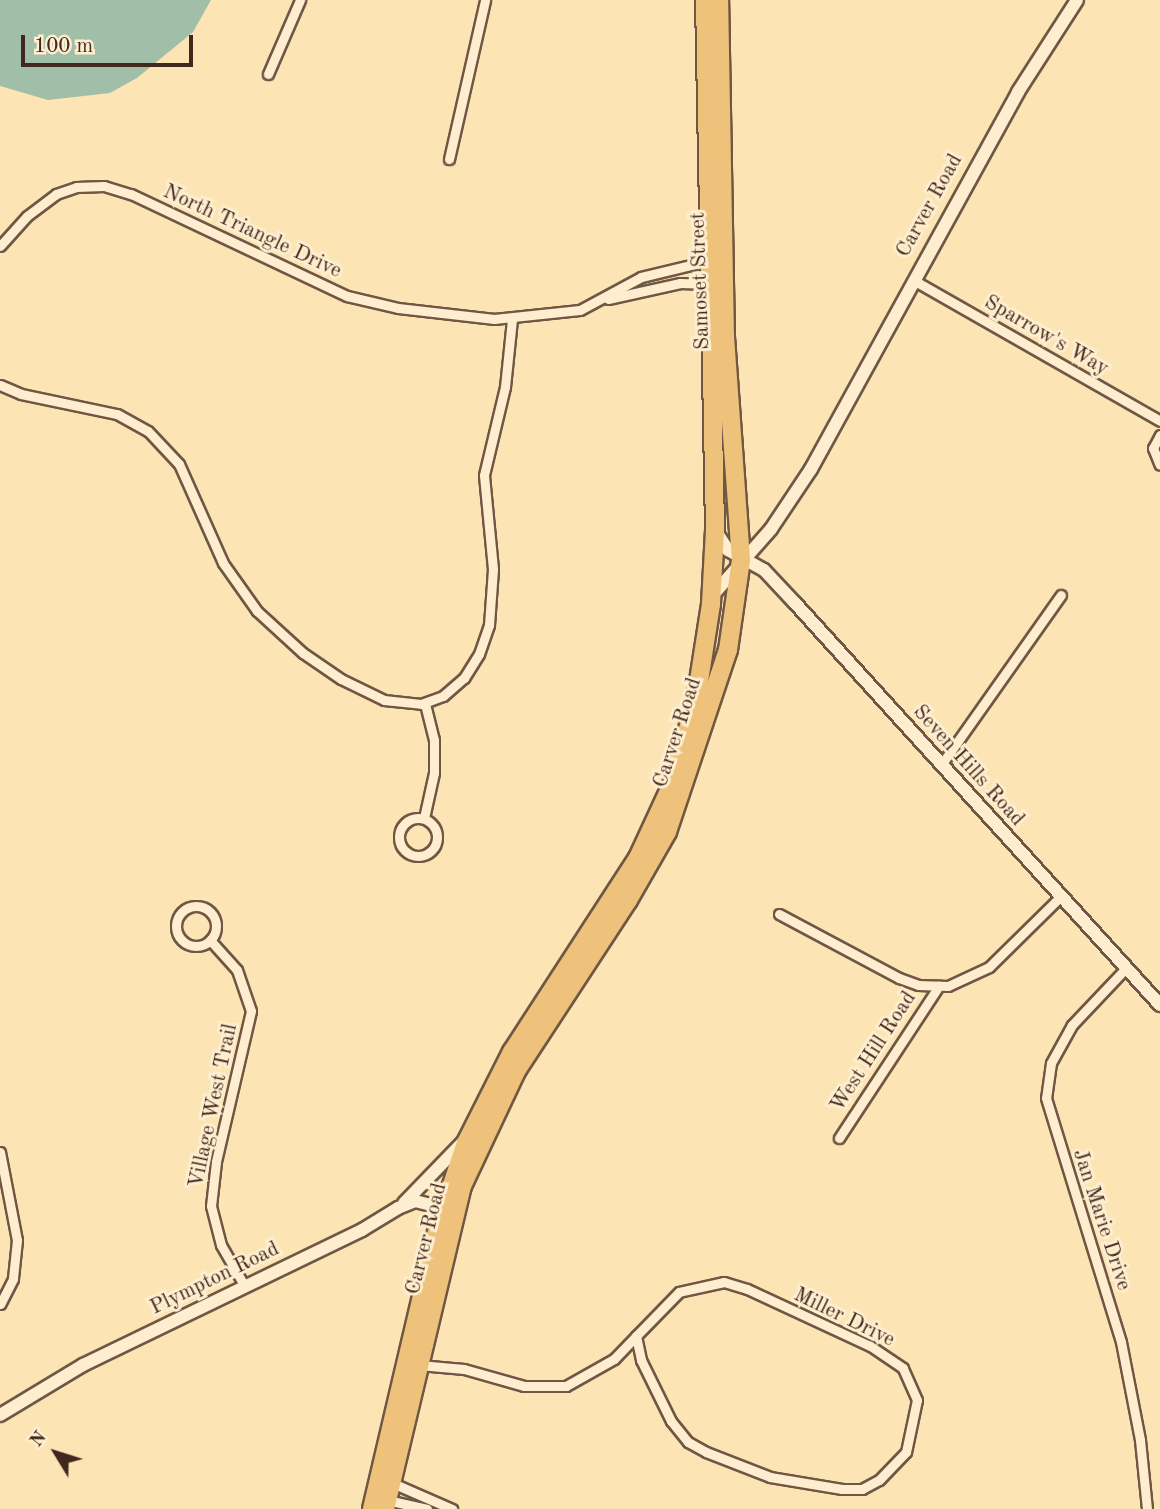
<!DOCTYPE html>
<html>
<head>
<meta charset="utf-8">
<style>
	body { margin:0 }
	#map { position:relative; width:1160px; height:1509px; overflow:hidden; background:#fde4b4; font-family:"Old Standard TT",serif }
	div>[style] { position:absolute }
	.water>* { inset:0; background:#a1bfa8 }
	.roads { filter:drop-shadow(2px 0 #6f5744) drop-shadow(-2px 0 #6f5744) drop-shadow(0 2px #6f5744) drop-shadow(0 -2px #6f5744) }
	.street>* { height:9px; margin:-4.5px; padding:0 4.5px; transform-origin:4.5px; border-radius:4.5px; background:#feedce }
	.street>.ring { margin:-4.5px; padding:0; box-sizing:content-box; background:none; border:9px solid #feedce; border-radius:50% }
	.secondary>* { height:12px; margin:-6px; padding:0 6px; transform-origin:6px; border-radius:6px; background:#feedce }
	.highway>* { height:18px; margin:-9px; padding:0 9px; transform-origin:9px; border-radius:9px; background:#eec27a }
	span { translate:-50% -50%; white-space:nowrap; text-align:center; line-height:1.15; -webkit-text-stroke:6px #feedce; paint-order:stroke }
	.street-label { font-size:21px; color:#40281e }
	.north { position:absolute; left:21px; top:1418px; width:70px; height:70px; -webkit-text-stroke:5px #feedce; paint-order:stroke; rotate:308deg; font-size:19px; font-weight:700; line-height:28px; text-align:center; color:#40281e }
	.north::after { content:''; display:block; margin:auto; width:24px; height:32px; background:#40281e; clip-path:polygon(50% 0,100% 100%,50% 72%,0 100%) }
	.scale { position:absolute; left:21px; top:35px; width:172px; height:32px; box-sizing:border-box; border:4px solid #40281e; border-top:0; padding-left:9px; font-size:21px; line-height:24px; white-space:nowrap; color:#40281e; -webkit-text-stroke:5px #feedce; paint-order:stroke }
</style>
</head>
<body>
<div id="map">
	<div class="water">
		<div style="clip-path:polygon(0 0,211px 0,193px 32px,137px 78px,110px 93px,48px 100px,0 86px)"></div>
	</div>
	<div class="roads">
		<div class="street">
			<div style="left:268px;top:74px;width:81px;rotate:-66.6deg"></div>
			<div style="left:449px;top:159px;width:163px;rotate:-77.2deg"></div>
			<div style="left:0;top:246px;width:40px;rotate:-48deg"></div>
			<div style="left:27px;top:216px;width:36px;rotate:-37deg"></div>
			<div style="left:56px;top:194px;width:21px;rotate:-19deg"></div>
			<div style="left:76px;top:187px;width:28px;rotate:-2deg"></div>
			<div style="left:104px;top:186px;width:28px;rotate:17deg"></div>
			<div style="left:131px;top:194px;width:239px;rotate:25.3deg"></div>
			<div style="left:347px;top:296px;width:52px;rotate:13.2deg"></div>
			<div style="left:398px;top:308px;width:97px;rotate:6.5deg"></div>
			<div style="left:494px;top:319px;width:86px;rotate:-6deg"></div>
			<div style="left:580px;top:310px;width:69px;rotate:-28.4deg"></div>
			<div style="left:641px;top:277px;width:73px;rotate:-13.5deg"></div>
			<div style="left:915px;top:281px;width:282px;rotate:29.7deg"></div>
			<div style="left:608px;top:299px;width:74px;rotate:-12.5deg"></div>
			<div style="left:680px;top:283px;width:31px;rotate:2deg"></div>
			<div style="left:0;top:385px;width:23px;rotate:23deg"></div>
			<div style="left:21px;top:394px;width:98px;rotate:11.8deg"></div>
			<div style="left:117px;top:414px;width:35px;rotate:29deg"></div>
			<div style="left:148px;top:431px;width:45px;rotate:46.8deg"></div>
			<div style="left:179px;top:464px;width:108px;rotate:66deg"></div>
			<div style="left:223px;top:563px;width:59px;rotate:54.7deg"></div>
			<div style="left:257px;top:611px;width:62px;rotate:42.4deg"></div>
			<div style="left:303px;top:653px;width:46px;rotate:34.4deg"></div>
			<div style="left:341px;top:679px;width:48px;rotate:26deg"></div>
			<div style="left:384px;top:700px;width:37px;rotate:6deg"></div>
			<div style="left:421px;top:704px;width:23px;rotate:-20deg"></div>
			<div style="left:443px;top:696px;width:28px;rotate:-41deg"></div>
			<div style="left:464px;top:678px;width:28px;rotate:-58deg"></div>
			<div style="left:479px;top:654px;width:31px;rotate:-71deg"></div>
			<div style="left:489px;top:625px;width:56px;rotate:-85.9deg"></div>
			<div style="left:493px;top:569px;width:94px;rotate:-95.5deg"></div>
			<div style="left:484px;top:475px;width:90px;rotate:-76.6deg"></div>
			<div style="left:505px;top:387px;width:68px;rotate:-84.1deg"></div>
			<div style="left:1160px;top:435px;width:15px;rotate:118deg"></div>
			<div style="left:1153px;top:448px;width:18px;rotate:68deg"></div>
			<div style="left:941px;top:765px;width:208px;rotate:-54.8deg"></div>
			<div class="ring" style="left:399px;top:818px;width:29px;height:29px"></div>
			<div style="left:424px;top:818px;width:46px;rotate:-77.5deg"></div>
			<div style="left:434px;top:773px;width:33px;rotate:-90deg"></div>
			<div style="left:434px;top:740px;width:38px;rotate:-104deg"></div>
			<div class="ring" style="left:176px;top:906px;width:31px;height:31px"></div>
			<div style="left:779px;top:914px;width:136px;rotate:28.1deg"></div>
			<div style="left:899px;top:978px;width:20px;rotate:20deg"></div>
			<div style="left:918px;top:985px;width:30px;rotate:2deg"></div>
			<div style="left:948px;top:986px;width:45px;rotate:-24.9deg"></div>
			<div style="left:989px;top:967px;width:101px;rotate:-44.6deg"></div>
			<div style="left:210px;top:940px;width:40px;rotate:48deg"></div>
			<div style="left:237px;top:970px;width:43px;rotate:71.1deg"></div>
			<div style="left:251px;top:1011px;width:155px;rotate:103.1deg"></div>
			<div style="left:216px;top:1162px;width:44px;rotate:96.5deg"></div>
			<div style="left:211px;top:1206px;width:40px;rotate:75.6deg"></div>
			<div style="left:221px;top:1245px;width:46px;rotate:60.1deg"></div>
			<div style="left:1126px;top:968px;width:79px;rotate:133.5deg"></div>
			<div style="left:1072px;top:1025px;width:43px;rotate:118.9deg"></div>
			<div style="left:1051px;top:1063px;width:35px;rotate:98deg"></div>
			<div style="left:1046px;top:1098px;width:255px;rotate:72.9deg"></div>
			<div style="left:1121px;top:1342px;width:100px;rotate:79deg"></div>
			<div style="left:1140px;top:1440px;width:69px;rotate:84.2deg"></div>
			<div style="left:839px;top:1138px;width:182px;rotate:-56.7deg"></div>
			<div style="left:0;top:1152px;width:90px;rotate:79.1deg"></div>
			<div style="left:17px;top:1240px;width:39px;rotate:96deg"></div>
			<div style="left:13px;top:1279px;width:28px;rotate:117deg"></div>
			<div style="left:419px;top:1365px;width:45px;rotate:5.1deg"></div>
			<div style="left:464px;top:1369px;width:62px;rotate:15.8deg"></div>
			<div style="left:524px;top:1386px;width:42px"></div>
			<div style="left:566px;top:1386px;width:55px;rotate:-29.4deg"></div>
			<div style="left:614px;top:1359px;width:32px;rotate:-46deg"></div>
			<div style="left:636px;top:1336px;width:25px;rotate:78deg"></div>
			<div style="left:641px;top:1360px;width:68px;rotate:63.8deg"></div>
			<div style="left:671px;top:1421px;width:27px;rotate:51deg"></div>
			<div style="left:688px;top:1442px;width:21px;rotate:29deg"></div>
			<div style="left:706px;top:1452px;width:69px;rotate:21.3deg"></div>
			<div style="left:770px;top:1477px;width:73px;rotate:9.5deg"></div>
			<div style="left:842px;top:1489px;width:20px"></div>
			<div style="left:862px;top:1489px;width:19px;rotate:-28deg"></div>
			<div style="left:879px;top:1480px;width:39px;rotate:-46deg"></div>
			<div style="left:906px;top:1452px;width:53px;rotate:-78.1deg"></div>
			<div style="left:917px;top:1400px;width:35px;rotate:-114deg"></div>
			<div style="left:903px;top:1368px;width:40px;rotate:-146deg"></div>
			<div style="left:870px;top:1346px;width:136px;rotate:-155.1deg"></div>
			<div style="left:747px;top:1289px;width:24px;rotate:-163deg"></div>
			<div style="left:724px;top:1282px;width:46px;rotate:167.5deg"></div>
			<div style="left:679px;top:1292px;width:62px;rotate:134.3deg"></div>
			<div style="left:390px;top:1482px;width:68px;rotate:23.5deg"></div>
			<div style="left:387px;top:1500px;width:41px;rotate:12.7deg"></div>
		</div>
		<div class="secondary">
			<div style="left:715px;top:530px;width:24px;rotate:57deg"></div>
			<div style="left:728px;top:550px;width:41px;rotate:29.1deg"></div>
			<div style="left:764px;top:570px;width:45px;rotate:46.8deg"></div>
			<div style="left:795px;top:603px;width:543px;rotate:47.76deg"></div>
			<div style="left:712px;top:596px;width:89px;rotate:-48.6deg"></div>
			<div style="left:771px;top:529px;width:72px;rotate:-56.3deg"></div>
			<div style="left:811px;top:469px;width:430px;rotate:-61.2deg"></div>
			<div style="left:1018px;top:92px;width:109px;rotate:-57.3deg"></div>
			<div style="left:404px;top:1203px;width:86px;rotate:-45.9deg"></div>
			<div style="left:0;top:1415px;width:97px;rotate:-31.1deg"></div>
			<div style="left:83px;top:1365px;width:310px;rotate:-25.8deg"></div>
			<div style="left:362px;top:1230px;width:42px;rotate:-31.4deg"></div>
			<div style="left:398px;top:1208px;width:18px;rotate:-22deg"></div>
			<div style="left:415px;top:1201px;width:36px;rotate:14deg"></div>
		</div>
		<div class="highway">
			<div style="left:372px;top:1509px;width:293px;rotate:-76.8deg"></div>
			<div style="left:439px;top:1224px;width:85px;rotate:-71.6deg"></div>
			<div style="left:466px;top:1143px;width:102px;rotate:-63.2deg"></div>
			<div style="left:512px;top:1052px;width:231px;rotate:-57deg"></div>
			<div style="left:638px;top:858px;width:86px;rotate:-65.2deg"></div>
			<div style="left:674px;top:780px;width:83px;rotate:-74.6deg"></div>
			<div style="left:696px;top:700px;width:97px;rotate:-81.1deg"></div>
			<div style="left:711px;top:604px;width:75px;rotate:-86.9deg"></div>
			<div style="left:715px;top:529px;width:529px;rotate:-91.08deg"></div>
			<div style="left:385px;top:1509px;width:332px;rotate:-76.6deg"></div>
			<div style="left:462px;top:1186px;width:127px;rotate:-64.8deg"></div>
			<div style="left:516px;top:1071px;width:204px;rotate:-56.8deg"></div>
			<div style="left:628px;top:900px;width:78px;rotate:-60.2deg"></div>
			<div style="left:667px;top:832px;width:192px;rotate:-71.5deg"></div>
			<div style="left:728px;top:650px;width:91px;rotate:-81.8deg"></div>
			<div style="left:741px;top:560px;width:223px;rotate:-94.1deg"></div>
			<div style="left:725px;top:338px;width:338px;rotate:-91deg"></div>
		</div>
	</div>
	<div class="street-label">
		<span style="left:930px;top:206px;rotate:-61deg">Carver Road</span>
		<span style="left:252px;top:232px;rotate:25deg">North Triangle Drive</span>
		<span style="left:701px;top:281px;rotate:-92deg">Samoset Street</span>
		<span style="left:1046px;top:336px;rotate:30deg">Sparrow's Way</span>
		<span style="left:678px;top:733px;rotate:-72deg">Carver Road</span>
		<span style="left:968px;top:766px;rotate:48deg">Seven Hills Road</span>
		<span style="left:874px;top:1052px;rotate:-57deg">West Hill Road</span>
		<span style="left:214px;top:1106px;rotate:-78deg">Village West Trail</span>
		<span style="left:1101px;top:1220px;rotate:72deg">Jan Marie Drive</span>
		<span style="left:427px;top:1239px;rotate:-76deg">Carver Road</span>
		<span style="left:215px;top:1279px;rotate:-26deg">Plympton Road</span>
		<span style="left:844px;top:1318px;rotate:26deg">Miller Drive</span>
	</div>
	<div class="north">N</div>
	<div class="scale">100 m</div>
</div>
</body>
</html>
